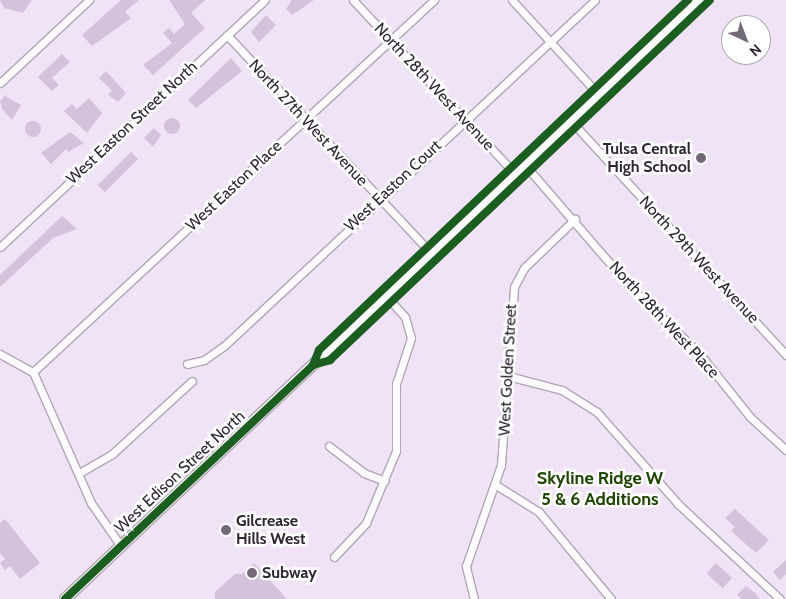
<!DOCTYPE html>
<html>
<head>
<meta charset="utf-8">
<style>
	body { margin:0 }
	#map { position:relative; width:786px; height:599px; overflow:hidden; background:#f0e3f6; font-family:Cabin,sans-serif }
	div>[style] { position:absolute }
	.building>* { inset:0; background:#d4c1dc; transform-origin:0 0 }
	.round { border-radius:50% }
	.roads { filter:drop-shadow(1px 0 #b0a6b5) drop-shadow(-1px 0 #b0a6b5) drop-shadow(0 1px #b0a6b5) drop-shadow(0 -1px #b0a6b5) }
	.minor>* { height:7px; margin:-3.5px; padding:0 3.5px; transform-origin:3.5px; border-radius:3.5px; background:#fdfbfe }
	.secondary>* { height:10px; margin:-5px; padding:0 5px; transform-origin:5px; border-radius:5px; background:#fdfbfe }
	.cycleway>* { height:8px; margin:-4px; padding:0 4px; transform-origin:4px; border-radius:4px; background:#1b5e20 }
	.dots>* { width:14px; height:14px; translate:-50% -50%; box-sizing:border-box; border:2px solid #fff; border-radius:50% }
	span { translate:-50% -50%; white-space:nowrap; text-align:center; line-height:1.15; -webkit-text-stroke:5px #fff; paint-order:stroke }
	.street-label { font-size:16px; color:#2f2633 }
	.poi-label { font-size:16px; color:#2f2633; font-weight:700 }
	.right { translate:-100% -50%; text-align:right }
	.left { translate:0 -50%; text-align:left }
	.neighbourhood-label { font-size:18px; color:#214605; font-weight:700 }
	.north { position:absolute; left:721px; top:15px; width:50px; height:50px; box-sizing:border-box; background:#fff; border:1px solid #aca8ad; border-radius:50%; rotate:137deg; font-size:14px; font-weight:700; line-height:20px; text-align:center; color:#2f2633 }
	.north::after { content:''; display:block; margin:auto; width:18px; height:22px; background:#736877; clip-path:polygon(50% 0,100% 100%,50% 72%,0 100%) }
</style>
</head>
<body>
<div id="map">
	<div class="building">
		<div style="clip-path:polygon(0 0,32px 0,23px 13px,4px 8px)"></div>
		<div style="clip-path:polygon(121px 0,139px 0,125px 12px,131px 18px,92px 46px,82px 35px)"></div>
		<div style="clip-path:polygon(169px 0,205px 0,191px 13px,205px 28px,153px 75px,143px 65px,172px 43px,163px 33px,169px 28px,174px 34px,185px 24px)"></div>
		<div style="clip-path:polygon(292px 0,314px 0,292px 15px,286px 9px)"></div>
		<div style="clip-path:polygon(266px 15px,276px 25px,259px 42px,251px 32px)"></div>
		<div style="clip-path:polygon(62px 54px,70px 62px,52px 78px,59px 85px,52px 91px,38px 77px)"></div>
		<div style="clip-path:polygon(231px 58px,242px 71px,196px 108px,188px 100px)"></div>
		<div style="clip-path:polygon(106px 71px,126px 93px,118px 102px,108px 95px,112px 91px,99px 78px)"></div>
		<div style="clip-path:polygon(5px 96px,21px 105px,12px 120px,2px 109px,0 101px)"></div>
		<div style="clip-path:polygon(89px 98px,102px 113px,87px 133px,64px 111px,72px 104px,77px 109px)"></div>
		<div class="round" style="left:164px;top:118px;width:16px;height:16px"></div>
		<div class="round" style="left:25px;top:121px;width:16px;height:16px"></div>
		<div style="clip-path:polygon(154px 128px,161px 135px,153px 147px,144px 138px)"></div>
		<div style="clip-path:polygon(70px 132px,84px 143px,68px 152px,66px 149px,51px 164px,41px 153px)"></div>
		<div style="left:131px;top:152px;width:10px;height:47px;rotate:45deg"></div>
		<div style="clip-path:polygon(62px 216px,77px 229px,53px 238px,0 287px,0 275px)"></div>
		<div style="clip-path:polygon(735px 509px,769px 540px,756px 553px,731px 531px,735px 527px,725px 518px)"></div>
		<div style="clip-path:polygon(5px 519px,40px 563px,20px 579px,10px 566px,5px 570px,0 563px,5px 559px,0 553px,0 523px)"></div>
		<div style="clip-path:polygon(786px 560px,786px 574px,780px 580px,773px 572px)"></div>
		<div style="clip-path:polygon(254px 563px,287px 599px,215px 599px,215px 592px,235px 574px,242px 574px)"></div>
		<div style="left:716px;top:563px;width:22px;height:14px;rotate:43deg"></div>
		<div style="clip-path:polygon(746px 586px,755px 593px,760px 599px,742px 599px,737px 595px)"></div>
	</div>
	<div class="roads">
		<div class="minor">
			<div style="left:353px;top:0;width:238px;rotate:47deg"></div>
			<div style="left:512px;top:0;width:129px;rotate:47.5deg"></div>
			<div style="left:227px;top:35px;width:299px;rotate:46.9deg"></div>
			<div style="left:0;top:83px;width:122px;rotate:-43deg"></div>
			<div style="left:571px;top:121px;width:318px;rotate:47.4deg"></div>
			<div style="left:525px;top:165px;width:165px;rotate:49.2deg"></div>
			<div style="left:633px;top:290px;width:91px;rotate:43.7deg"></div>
			<div style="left:699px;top:353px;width:82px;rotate:51.4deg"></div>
			<div style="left:750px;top:417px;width:49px;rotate:42.5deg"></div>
			<div style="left:0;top:247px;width:362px;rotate:-43deg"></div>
			<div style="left:0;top:354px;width:38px;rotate:29deg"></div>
			<div style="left:33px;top:372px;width:143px;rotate:66.1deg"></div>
			<div style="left:91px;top:503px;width:52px;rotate:55.1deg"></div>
			<div style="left:187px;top:364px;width:17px;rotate:-13deg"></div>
			<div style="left:204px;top:360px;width:24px;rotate:-35deg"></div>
			<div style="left:224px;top:346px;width:507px;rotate:-43deg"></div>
			<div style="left:33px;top:372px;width:547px;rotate:-42.85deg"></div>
			<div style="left:508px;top:376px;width:56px;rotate:14.5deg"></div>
			<div style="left:562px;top:390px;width:41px;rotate:32.2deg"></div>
			<div style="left:597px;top:412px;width:123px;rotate:48.6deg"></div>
			<div style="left:678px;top:504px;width:139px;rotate:43deg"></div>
			<div style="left:329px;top:446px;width:44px;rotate:37.6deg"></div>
			<div style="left:364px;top:473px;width:22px;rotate:21deg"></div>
			<div style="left:81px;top:472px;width:36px;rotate:-30deg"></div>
			<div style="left:112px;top:454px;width:108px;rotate:-42.4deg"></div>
			<div style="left:496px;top:485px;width:51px;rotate:32.1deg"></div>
			<div style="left:539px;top:512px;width:113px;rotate:50.4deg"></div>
			<div style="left:334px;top:557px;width:47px;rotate:-46.7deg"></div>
			<div style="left:366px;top:523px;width:78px;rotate:-67.4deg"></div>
			<div style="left:396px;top:451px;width:67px;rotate:-90deg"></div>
			<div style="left:396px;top:384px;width:48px;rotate:-71.9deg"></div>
			<div style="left:411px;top:338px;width:22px;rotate:-106deg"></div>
			<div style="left:405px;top:317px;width:28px;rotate:-132deg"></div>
			<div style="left:474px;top:599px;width:34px;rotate:-104deg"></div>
			<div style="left:466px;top:566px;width:107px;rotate:-70.9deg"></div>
			<div style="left:501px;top:465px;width:178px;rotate:-85.8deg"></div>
			<div style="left:514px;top:287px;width:21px;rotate:-62deg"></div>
			<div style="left:524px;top:268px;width:71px;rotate:-43.9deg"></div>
		</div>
		<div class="secondary">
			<div style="left:65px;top:599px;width:872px;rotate:-43.37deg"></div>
		</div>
	</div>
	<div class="cycleway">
		<div style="left:313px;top:365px;width:16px;rotate:-68deg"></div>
		<div style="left:319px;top:350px;width:509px;rotate:-43.49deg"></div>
		<div style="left:65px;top:599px;width:341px;rotate:-43.3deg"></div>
		<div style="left:313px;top:365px;width:18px;rotate:-16deg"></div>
		<div style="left:330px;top:360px;width:523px;rotate:-43.45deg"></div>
	</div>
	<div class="dots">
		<div style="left:701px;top:158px;background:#736877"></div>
		<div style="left:226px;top:530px;background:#736877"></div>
		<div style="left:252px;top:573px;background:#736877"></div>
	</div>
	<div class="street-label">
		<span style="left:434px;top:87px;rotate:47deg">North 28th West Avenue</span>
		<span style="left:132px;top:123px;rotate:-43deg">West Easton Street North</span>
		<span style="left:308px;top:123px;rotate:47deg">North 27th West Avenue</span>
		<span style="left:234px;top:186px;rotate:-43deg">West Easton Place</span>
		<span style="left:393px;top:186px;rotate:-43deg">West Easton Court</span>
		<span style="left:699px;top:260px;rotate:47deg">North 29th West Avenue</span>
		<span style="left:664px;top:320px;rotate:47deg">North 28th West Place</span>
		<span style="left:508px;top:370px;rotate:-87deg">West Golden Street</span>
		<span style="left:180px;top:472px;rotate:-43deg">West Edison Street North</span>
	</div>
	<div class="poi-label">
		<span class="right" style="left:691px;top:158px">Tulsa Central<br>High School</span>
		<span class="left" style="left:236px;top:530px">Gilcrease<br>Hills West</span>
		<span class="left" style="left:262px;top:573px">Subway</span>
	</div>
	<div class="neighbourhood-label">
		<span style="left:600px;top:489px">Skyline Ridge W<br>5 &amp; 6 Additions</span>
	</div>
	<div class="north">N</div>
</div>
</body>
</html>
